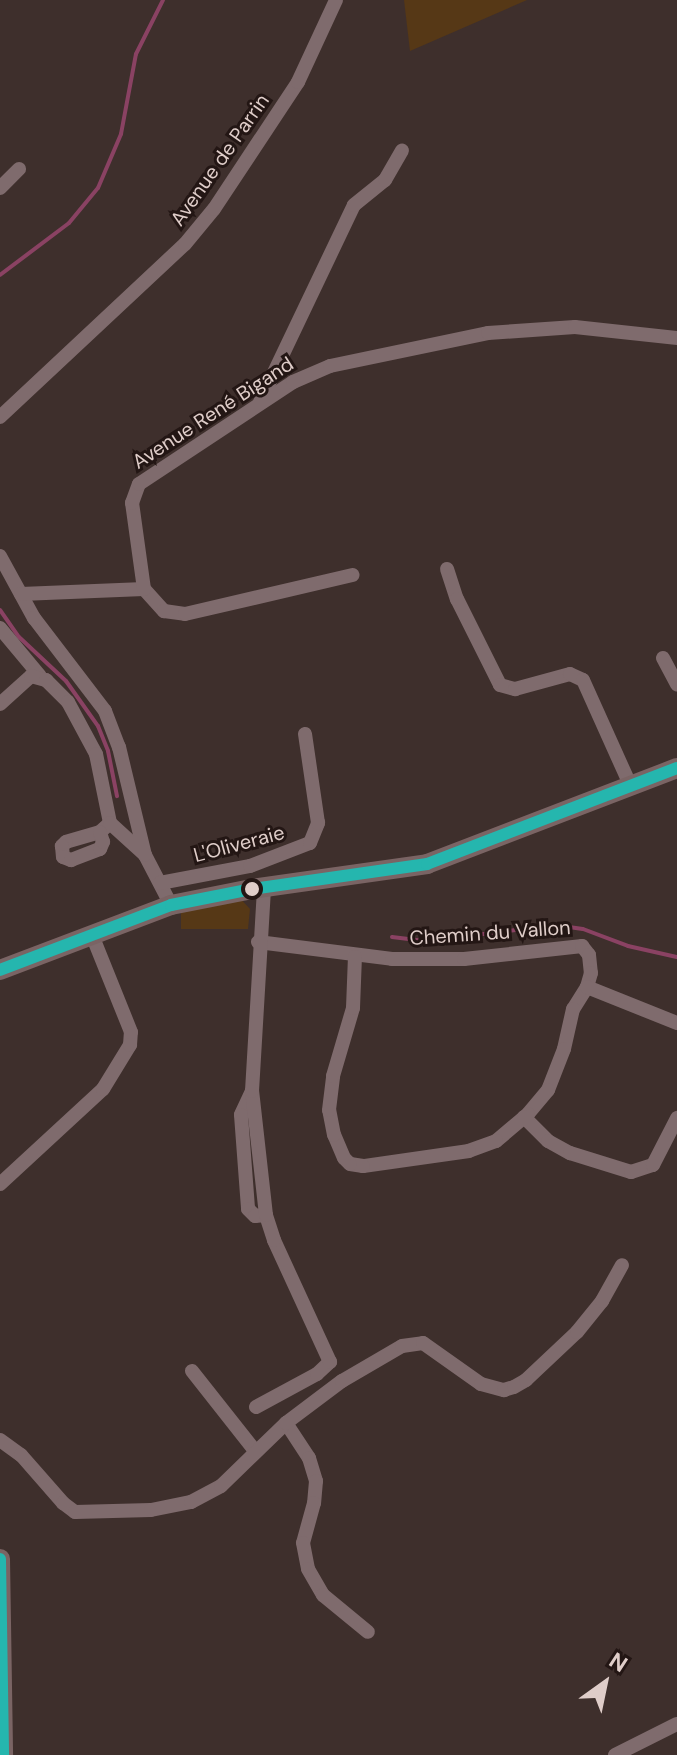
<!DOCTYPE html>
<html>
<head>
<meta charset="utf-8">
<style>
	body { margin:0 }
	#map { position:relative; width:677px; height:1755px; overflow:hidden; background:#3e2f2c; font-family:"DM Sans",sans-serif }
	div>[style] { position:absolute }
	.green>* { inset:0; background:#563816 }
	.stream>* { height:4px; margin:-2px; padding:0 2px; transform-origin:2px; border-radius:2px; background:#8a4263 }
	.minor>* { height:14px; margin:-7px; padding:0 7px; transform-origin:7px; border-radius:7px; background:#7f6b6d }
	.secondary>* { height:20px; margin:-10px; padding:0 10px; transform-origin:10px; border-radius:10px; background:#7a6464 }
	.bus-1>* { height:12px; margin:-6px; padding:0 6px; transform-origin:6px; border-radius:6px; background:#25b6ae }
	.dots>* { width:22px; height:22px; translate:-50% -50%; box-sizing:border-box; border:4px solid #231614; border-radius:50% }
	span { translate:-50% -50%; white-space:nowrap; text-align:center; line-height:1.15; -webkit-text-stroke:6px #231614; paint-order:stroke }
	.street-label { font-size:20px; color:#dfcdc9 }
	.north { position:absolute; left:565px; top:1643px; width:80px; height:80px; -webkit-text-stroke:6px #231614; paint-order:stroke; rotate:33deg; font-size:22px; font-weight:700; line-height:32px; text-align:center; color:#dfcdc9 }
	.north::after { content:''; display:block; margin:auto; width:28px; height:36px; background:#dfcdc9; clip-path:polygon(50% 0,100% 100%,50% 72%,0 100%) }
</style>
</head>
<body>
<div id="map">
	<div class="green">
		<div style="clip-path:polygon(404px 0,527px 0,410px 51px)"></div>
		<div style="clip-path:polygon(238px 896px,250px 909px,248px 929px,181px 929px,181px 910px)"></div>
	</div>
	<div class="stream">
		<div style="left:0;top:275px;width:86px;rotate:-37deg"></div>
		<div style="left:69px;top:223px;width:45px;rotate:-50.4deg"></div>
		<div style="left:98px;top:188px;width:59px;rotate:-66.9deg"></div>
		<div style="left:121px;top:134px;width:81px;rotate:-79.4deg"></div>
		<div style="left:136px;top:54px;width:60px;rotate:-63.4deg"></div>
		<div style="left:0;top:610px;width:33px;rotate:55deg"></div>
		<div style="left:19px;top:637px;width:64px;rotate:43.1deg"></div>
		<div style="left:66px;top:681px;width:55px;rotate:54.6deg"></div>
		<div style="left:98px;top:726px;width:27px;rotate:68deg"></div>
		<div style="left:108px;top:751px;width:46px;rotate:78.7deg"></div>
		<div style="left:392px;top:937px;width:35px;rotate:7deg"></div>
		<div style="left:427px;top:941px;width:129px;rotate:-7.1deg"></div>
		<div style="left:555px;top:925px;width:28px;rotate:8deg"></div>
		<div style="left:583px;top:929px;width:48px;rotate:20.7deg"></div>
		<div style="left:628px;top:946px;width:50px;rotate:12.7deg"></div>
	</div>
	<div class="minor">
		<div style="left:0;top:188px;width:27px;rotate:-45deg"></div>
		<div style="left:260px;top:402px;width:218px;rotate:-64.5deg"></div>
		<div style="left:354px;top:205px;width:40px;rotate:-39deg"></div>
		<div style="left:385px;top:180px;width:34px;rotate:-60deg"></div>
		<div style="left:0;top:417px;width:253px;rotate:-43.1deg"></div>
		<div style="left:185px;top:244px;width:45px;rotate:-50.4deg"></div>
		<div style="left:214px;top:209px;width:152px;rotate:-56.5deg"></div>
		<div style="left:298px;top:82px;width:90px;rotate:-65.1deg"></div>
		<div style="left:0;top:556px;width:71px;rotate:61.3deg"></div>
		<div style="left:34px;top:618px;width:117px;rotate:52.6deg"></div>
		<div style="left:105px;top:711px;width:39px;rotate:69deg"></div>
		<div style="left:119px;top:747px;width:111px;rotate:76.5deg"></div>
		<div style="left:145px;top:855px;width:56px;rotate:62.5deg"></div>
		<div style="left:447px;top:569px;width:32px;rotate:72deg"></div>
		<div style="left:457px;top:599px;width:96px;rotate:63.4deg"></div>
		<div style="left:500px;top:685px;width:16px;rotate:15deg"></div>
		<div style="left:515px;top:689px;width:57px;rotate:-15.3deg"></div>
		<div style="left:570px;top:674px;width:14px;rotate:25deg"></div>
		<div style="left:583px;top:680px;width:117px;rotate:65.8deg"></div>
		<div style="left:144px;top:589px;width:30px;rotate:48deg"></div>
		<div style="left:164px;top:611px;width:21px;rotate:8deg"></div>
		<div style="left:185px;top:614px;width:172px;rotate:-13.1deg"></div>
		<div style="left:21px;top:594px;width:123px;rotate:-2.3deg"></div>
		<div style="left:144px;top:589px;width:87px;rotate:-97.9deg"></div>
		<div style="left:132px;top:503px;width:20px;rotate:-70deg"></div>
		<div style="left:139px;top:484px;width:185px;rotate:-33.5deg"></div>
		<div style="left:293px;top:382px;width:40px;rotate:-23.4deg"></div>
		<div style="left:330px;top:366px;width:161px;rotate:-11.8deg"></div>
		<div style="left:488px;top:333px;width:87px;rotate:-3.9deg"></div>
		<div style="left:575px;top:327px;width:103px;rotate:6.2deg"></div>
		<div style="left:0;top:628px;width:62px;rotate:50.2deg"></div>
		<div style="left:663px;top:658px;width:30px;rotate:62deg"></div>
		<div style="left:0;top:704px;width:42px;rotate:-42.1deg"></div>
		<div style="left:31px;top:676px;width:16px;rotate:15deg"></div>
		<div style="left:46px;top:680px;width:31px;rotate:45deg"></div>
		<div style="left:68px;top:702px;width:59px;rotate:61.7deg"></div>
		<div style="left:96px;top:754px;width:70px;rotate:78.5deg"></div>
		<div style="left:110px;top:823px;width:13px;rotate:138deg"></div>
		<div style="left:100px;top:832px;width:35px;rotate:164deg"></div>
		<div style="left:66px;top:842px;width:6px;rotate:135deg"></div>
		<div style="left:62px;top:846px;width:11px;rotate:85deg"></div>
		<div style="left:63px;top:857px;width:9px;rotate:21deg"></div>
		<div style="left:71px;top:860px;width:31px;rotate:-21deg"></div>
		<div style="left:100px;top:849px;width:8px;rotate:-67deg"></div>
		<div style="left:103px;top:842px;width:10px;rotate:-107deg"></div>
		<div style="left:110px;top:823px;width:47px;rotate:42.4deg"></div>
		<div style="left:160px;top:883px;width:92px;rotate:-10.7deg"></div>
		<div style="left:250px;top:866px;width:64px;rotate:-21deg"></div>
		<div style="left:310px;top:843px;width:22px;rotate:-68deg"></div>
		<div style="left:318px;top:823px;width:90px;rotate:-98.3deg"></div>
		<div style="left:258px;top:942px;width:135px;rotate:7.2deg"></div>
		<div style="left:392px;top:959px;width:72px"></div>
		<div style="left:464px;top:959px;width:119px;rotate:-6.3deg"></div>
		<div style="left:582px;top:946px;width:11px;rotate:52deg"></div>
		<div style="left:589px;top:955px;width:18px;rotate:84deg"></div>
		<div style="left:591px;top:973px;width:15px;rotate:106deg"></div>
		<div style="left:587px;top:987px;width:26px;rotate:122deg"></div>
		<div style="left:573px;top:1009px;width:41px;rotate:102.7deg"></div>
		<div style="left:564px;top:1049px;width:44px;rotate:111.3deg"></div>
		<div style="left:548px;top:1090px;width:31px;rotate:130deg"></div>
		<div style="left:528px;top:1114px;width:42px;rotate:139.8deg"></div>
		<div style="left:496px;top:1141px;width:29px;rotate:160deg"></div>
		<div style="left:469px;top:1151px;width:107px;rotate:171.9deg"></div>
		<div style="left:363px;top:1166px;width:13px;rotate:-171deg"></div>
		<div style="left:350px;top:1164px;width:8px;rotate:-135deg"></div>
		<div style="left:344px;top:1158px;width:25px;rotate:-113deg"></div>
		<div style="left:334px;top:1135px;width:25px;rotate:-101deg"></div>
		<div style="left:329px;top:1110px;width:34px;rotate:-83deg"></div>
		<div style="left:333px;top:1076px;width:71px;rotate:-73.6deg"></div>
		<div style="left:353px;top:1008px;width:51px;rotate:-87.8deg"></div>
		<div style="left:587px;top:987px;width:97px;rotate:21.8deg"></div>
		<div style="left:252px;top:1091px;width:26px;rotate:115deg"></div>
		<div style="left:241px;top:1115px;width:94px;rotate:85.7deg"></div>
		<div style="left:248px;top:1209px;width:10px;rotate:45deg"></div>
		<div style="left:255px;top:1216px;width:11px;rotate:-5deg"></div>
		<div style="left:524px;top:1117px;width:34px;rotate:45deg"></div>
		<div style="left:548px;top:1141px;width:25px;rotate:29deg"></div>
		<div style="left:570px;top:1153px;width:64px;rotate:17.3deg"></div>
		<div style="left:631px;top:1172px;width:23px;rotate:-18deg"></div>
		<div style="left:653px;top:1165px;width:53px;rotate:-62.9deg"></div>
		<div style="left:0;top:1184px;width:140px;rotate:-42.7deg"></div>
		<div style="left:103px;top:1089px;width:52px;rotate:-58.5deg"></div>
		<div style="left:130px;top:1045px;width:13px;rotate:-86deg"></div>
		<div style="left:131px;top:1032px;width:105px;rotate:-111.9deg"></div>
		<div style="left:192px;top:1371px;width:103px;rotate:51.7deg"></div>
		<div style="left:256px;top:1407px;width:69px;rotate:-28.4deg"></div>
		<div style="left:317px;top:1374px;width:18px;rotate:-43deg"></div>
		<div style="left:330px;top:1362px;width:134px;rotate:-114.7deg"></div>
		<div style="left:274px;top:1240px;width:26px;rotate:-108deg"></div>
		<div style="left:266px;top:1215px;width:125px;rotate:-96.4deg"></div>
		<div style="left:252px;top:1091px;width:203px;rotate:-86.6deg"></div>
		<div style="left:286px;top:1423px;width:42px;rotate:56.7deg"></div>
		<div style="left:309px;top:1458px;width:24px;rotate:73deg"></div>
		<div style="left:316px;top:1481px;width:22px;rotate:95deg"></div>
		<div style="left:314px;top:1503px;width:41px;rotate:105.4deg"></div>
		<div style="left:303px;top:1543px;width:26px;rotate:79deg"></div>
		<div style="left:308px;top:1569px;width:30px;rotate:60deg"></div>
		<div style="left:323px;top:1595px;width:58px;rotate:39.4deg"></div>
		<div style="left:0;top:1440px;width:26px;rotate:36deg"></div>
		<div style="left:21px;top:1455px;width:64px;rotate:48.8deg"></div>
		<div style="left:63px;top:1503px;width:15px;rotate:37deg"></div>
		<div style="left:75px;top:1512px;width:76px;rotate:-1.5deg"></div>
		<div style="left:151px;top:1510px;width:41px;rotate:-11.3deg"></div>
		<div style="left:191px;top:1502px;width:34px;rotate:-28deg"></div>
		<div style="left:221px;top:1486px;width:91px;rotate:-44.1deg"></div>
		<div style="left:286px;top:1423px;width:70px;rotate:-36.9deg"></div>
		<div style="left:342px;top:1381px;width:69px;rotate:-30.3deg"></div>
		<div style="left:402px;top:1346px;width:21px;rotate:-8deg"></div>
		<div style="left:423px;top:1343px;width:71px;rotate:35.3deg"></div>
		<div style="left:481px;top:1384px;width:24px;rotate:15deg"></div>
		<div style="left:504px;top:1390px;width:10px;rotate:-17deg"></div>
		<div style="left:514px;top:1387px;width:14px;rotate:-30deg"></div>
		<div style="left:526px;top:1380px;width:70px;rotate:-43.3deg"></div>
		<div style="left:577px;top:1332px;width:40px;rotate:-51deg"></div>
		<div style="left:602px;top:1301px;width:41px;rotate:-60.9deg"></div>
		<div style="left:615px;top:1755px;width:69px;rotate:-26.6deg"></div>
	</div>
	<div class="secondary">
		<div style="left:0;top:970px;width:183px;rotate:-20.8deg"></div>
		<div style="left:171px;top:905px;width:83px;rotate:-11.2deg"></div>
		<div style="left:252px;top:889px;width:177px;rotate:-8.1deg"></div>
		<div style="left:427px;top:864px;width:268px;rotate:-21deg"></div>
		<div style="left:0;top:1559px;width:196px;rotate:89.1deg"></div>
	</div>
	<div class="bus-1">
		<div style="left:0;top:970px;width:183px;rotate:-20.8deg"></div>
		<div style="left:171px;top:905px;width:83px;rotate:-11.2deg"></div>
		<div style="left:252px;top:889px;width:177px;rotate:-8.1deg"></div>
		<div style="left:427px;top:864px;width:268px;rotate:-21deg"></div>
		<div style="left:0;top:1559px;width:196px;rotate:89.1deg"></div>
	</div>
	<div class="dots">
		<div style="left:252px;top:889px;background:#dfcdc9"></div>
	</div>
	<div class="street-label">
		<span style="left:220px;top:160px;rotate:-55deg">Avenue de Parrin</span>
		<span style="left:213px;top:413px;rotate:-33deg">Avenue René Bigand</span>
		<span style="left:239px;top:844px;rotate:-15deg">L'Oliveraie</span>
		<span style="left:490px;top:933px;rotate:-4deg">Chemin du Vallon</span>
	</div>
	<div class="north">N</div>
</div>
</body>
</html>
